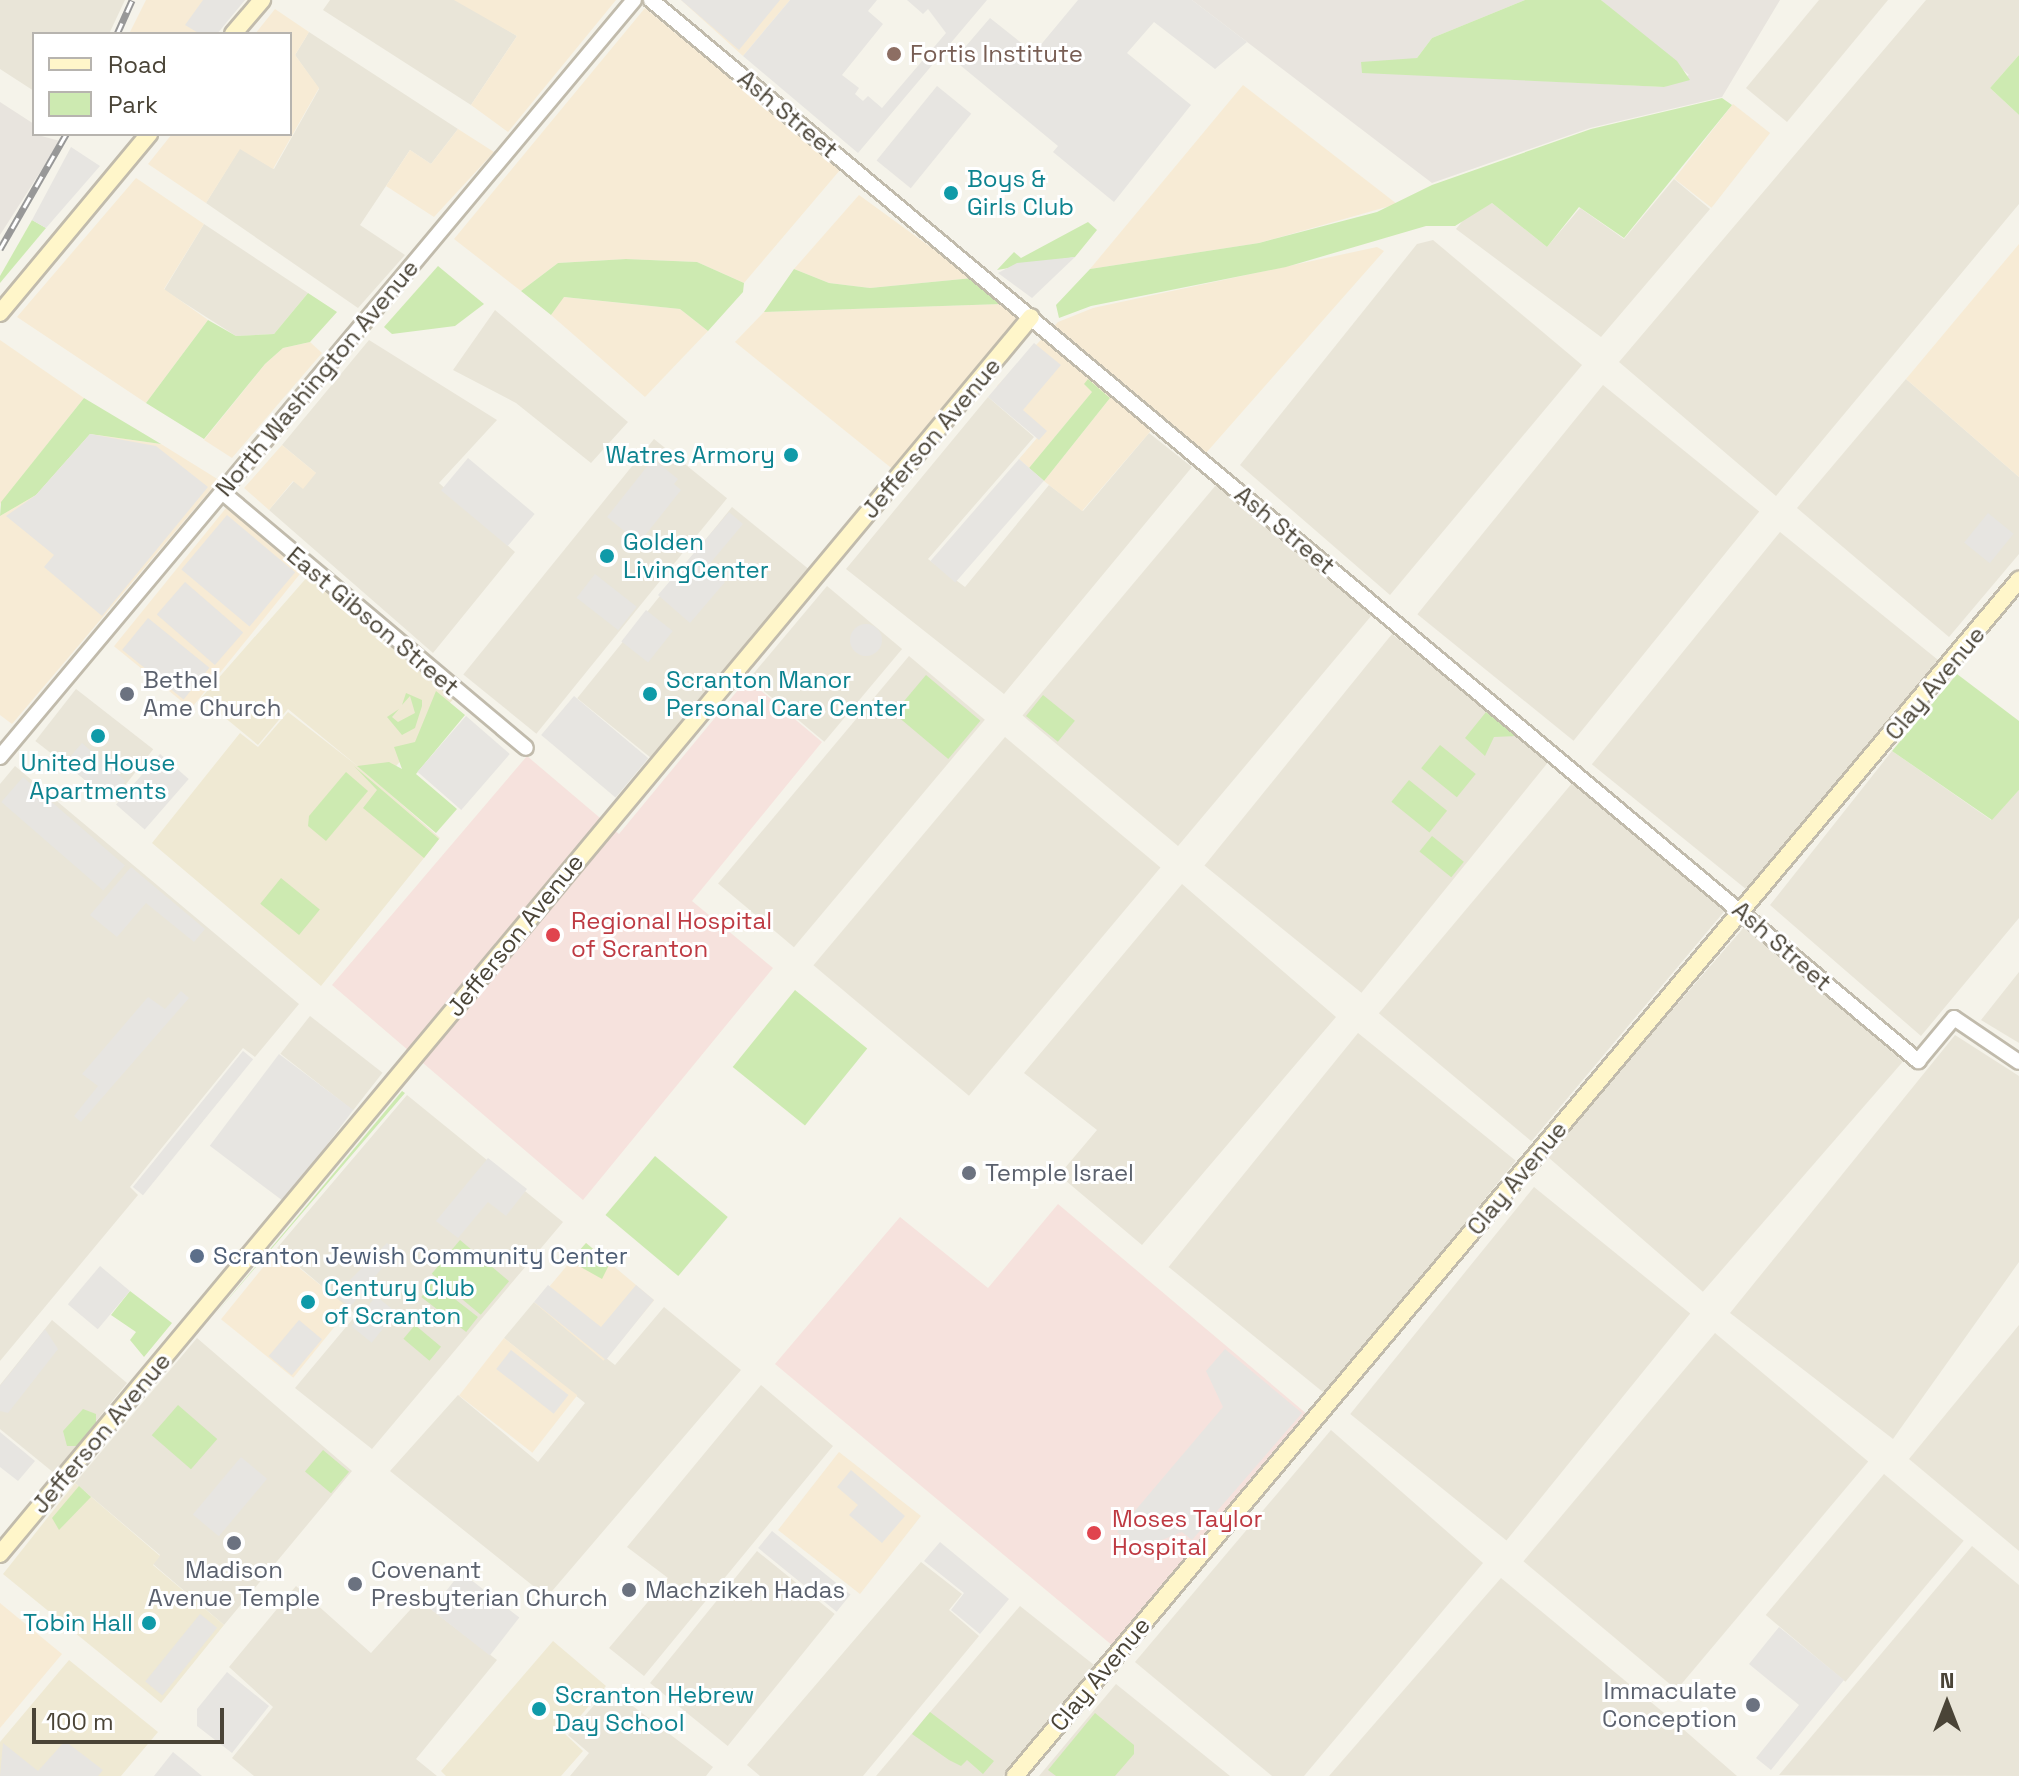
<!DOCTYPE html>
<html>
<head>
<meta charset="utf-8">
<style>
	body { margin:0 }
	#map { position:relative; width:2019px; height:1776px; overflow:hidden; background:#f5f3ea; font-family:"Space Grotesk",sans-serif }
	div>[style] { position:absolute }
	.residential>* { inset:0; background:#e9e5d8; transform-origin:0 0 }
	.commercial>* { inset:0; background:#f7ebd5; transform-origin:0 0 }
	.industrial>* { inset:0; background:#e8e4de }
	.education>* { inset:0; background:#efe9d3 }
	.medical>* { inset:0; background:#f6e2dd }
	.green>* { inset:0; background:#cdeab1; transform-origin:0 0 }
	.parking>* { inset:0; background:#e7e5e1; transform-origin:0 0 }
	.round { border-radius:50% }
	.roads { filter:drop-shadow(2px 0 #c1bbac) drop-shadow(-2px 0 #c1bbac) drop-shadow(0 2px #c1bbac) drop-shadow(0 -2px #c1bbac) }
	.tertiary>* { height:14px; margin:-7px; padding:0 7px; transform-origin:7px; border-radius:7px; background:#fff }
	.secondary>* { height:16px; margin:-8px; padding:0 8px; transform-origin:8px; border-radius:8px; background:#fff6ca }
	.rail>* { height:7px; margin-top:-3.5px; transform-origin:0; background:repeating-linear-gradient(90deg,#fff 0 12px,#989898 0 24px); box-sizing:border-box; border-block:2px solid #989898 }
	.dots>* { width:22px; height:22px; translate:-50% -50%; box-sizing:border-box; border:4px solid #fff; border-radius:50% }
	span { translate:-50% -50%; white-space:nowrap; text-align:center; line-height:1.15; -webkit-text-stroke:6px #fff; paint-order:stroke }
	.education-label { font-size:24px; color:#785e54 }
	.left { translate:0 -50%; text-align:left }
	.street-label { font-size:24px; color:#4a4437 }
	.culture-label { font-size:24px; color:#0d838f }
	.right { translate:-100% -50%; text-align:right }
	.worship-label { font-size:24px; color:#5b616d }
	.health-label { font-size:24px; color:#be3a42 }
	.service-label { font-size:24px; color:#4e5e75 }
	.legend { position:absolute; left:32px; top:32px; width:260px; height:104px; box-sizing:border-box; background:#fff; border:2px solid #b7b4af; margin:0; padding:10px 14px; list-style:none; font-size:24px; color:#4a4437 }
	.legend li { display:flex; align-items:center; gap:16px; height:40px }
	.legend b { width:40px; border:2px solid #b7b4af }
	.north { position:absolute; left:1907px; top:1664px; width:80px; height:80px; -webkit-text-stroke:6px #fff; paint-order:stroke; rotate:0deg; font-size:22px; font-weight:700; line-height:32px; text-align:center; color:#4a4437 }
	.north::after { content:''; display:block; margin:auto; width:28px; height:36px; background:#4a4437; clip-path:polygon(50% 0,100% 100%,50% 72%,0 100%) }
	.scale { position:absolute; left:32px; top:1708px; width:192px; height:36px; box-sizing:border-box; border:4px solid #4a4437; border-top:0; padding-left:10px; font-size:24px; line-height:28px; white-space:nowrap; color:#4a4437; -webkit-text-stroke:6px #fff; paint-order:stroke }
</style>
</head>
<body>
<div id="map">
	<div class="residential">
		<div style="clip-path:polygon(0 0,125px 0,109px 34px,34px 34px,34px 91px,0 69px)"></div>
		<div style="clip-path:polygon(330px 0,457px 0,517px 36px,471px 105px,323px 10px)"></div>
		<div style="clip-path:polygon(1819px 0,1888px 0,1787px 122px,1746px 88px)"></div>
		<div style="clip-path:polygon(1926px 0,2019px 0,2019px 55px,1990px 88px,2019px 115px,2019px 204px,1776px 496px,1619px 362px)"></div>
		<div style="clip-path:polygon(309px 32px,458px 129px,431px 164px,410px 150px,360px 225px,405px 255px,358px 308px,206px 203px,240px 148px,274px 169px,319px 89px,295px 55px)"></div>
		<div style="clip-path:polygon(1674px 179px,1710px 209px,1601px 337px,1456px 229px,1469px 213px,1492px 203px,1547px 247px,1580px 208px,1624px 239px)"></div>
		<div style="clip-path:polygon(204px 224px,308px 293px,274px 334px,236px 336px,164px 290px)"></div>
		<div style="clip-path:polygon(1433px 240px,1582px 365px,1390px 595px,1240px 465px,1417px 244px)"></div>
		<div style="clip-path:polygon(495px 310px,628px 422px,591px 463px,516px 403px,453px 370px)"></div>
		<div style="clip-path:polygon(369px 340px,497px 420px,439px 483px,515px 552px,433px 653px,269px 510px,294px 481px,316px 473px,282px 445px)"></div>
		<div style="clip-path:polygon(1906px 379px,2019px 477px,2019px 554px,1949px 637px,1797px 508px)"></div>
		<div style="left:1603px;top:385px;width:201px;height:295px;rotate:39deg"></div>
		<div style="clip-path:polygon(988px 397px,1034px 437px,928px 559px,965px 587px,1049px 485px,1083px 511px,1149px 433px,1192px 467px,1004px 694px,846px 569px)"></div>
		<div style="left:654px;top:439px;width:94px;height:303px;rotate:39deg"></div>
		<div style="left:1216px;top:485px;width:203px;height:301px;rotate:40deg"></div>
		<div style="left:732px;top:507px;width:101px;height:246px;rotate:39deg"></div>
		<div style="left:1780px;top:532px;width:203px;height:299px;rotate:39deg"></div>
		<div style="left:827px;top:586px;width:98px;height:121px;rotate:40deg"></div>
		<div style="left:1392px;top:634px;width:202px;height:298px;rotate:39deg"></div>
		<div style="left:909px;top:656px;width:99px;height:297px;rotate:40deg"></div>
		<div style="left:76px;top:689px;width:98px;height:66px;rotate:38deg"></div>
		<div style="left:1005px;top:737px;width:203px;height:298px;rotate:40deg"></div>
		<div style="clip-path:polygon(1892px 751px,1991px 820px,2019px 790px,2019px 918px,1921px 1036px,1770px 905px)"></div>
		<div style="clip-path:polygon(15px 766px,299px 1004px,255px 1057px,243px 1048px,130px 1187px,138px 1195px,0 1361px,0 784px)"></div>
		<div style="left:1573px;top:782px;width:199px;height:302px;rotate:40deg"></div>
		<div style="clip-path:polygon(1182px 884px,1336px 1017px,1142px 1245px,1059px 1175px,1097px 1130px,1024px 1073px)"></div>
		<div style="left:1746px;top:925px;width:208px;height:305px;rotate:41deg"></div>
		<div style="clip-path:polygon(2019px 972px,2019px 1043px,1981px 1020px)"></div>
		<div style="left:310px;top:1016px;width:92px;height:48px;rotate:38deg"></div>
		<div style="left:1358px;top:1033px;width:203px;height:301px;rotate:39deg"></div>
		<div style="clip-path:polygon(1955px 1035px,2019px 1076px,2019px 1262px,1893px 1439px,1730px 1313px)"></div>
		<div style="clip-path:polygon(407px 1095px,563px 1222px,372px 1449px,295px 1388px,356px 1315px,277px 1248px)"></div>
		<div style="left:1534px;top:1187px;width:201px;height:292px;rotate:39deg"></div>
		<div style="clip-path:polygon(534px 1302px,615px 1365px,664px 1307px,741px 1370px,547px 1597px,390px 1471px,458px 1395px,538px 1462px,585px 1403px,504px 1338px)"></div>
		<div style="clip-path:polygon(52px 1320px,127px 1383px,54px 1473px,0 1429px,0 1385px)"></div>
		<div style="clip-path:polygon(2019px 1325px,2019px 1551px,1909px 1459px)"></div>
		<div style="left:1715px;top:1333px;width:200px;height:298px;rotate:40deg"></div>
		<div style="clip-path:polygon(197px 1338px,352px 1471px,224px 1625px,153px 1564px,160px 1555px,75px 1483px)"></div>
		<div style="clip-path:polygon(761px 1385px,833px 1446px,644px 1676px,609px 1648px,668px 1578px,627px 1547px)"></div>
		<div style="clip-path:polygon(1331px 1430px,1483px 1563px,1304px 1776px,1272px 1776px,1135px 1662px)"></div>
		<div style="left:1884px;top:1474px;width:104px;height:184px;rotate:40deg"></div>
		<div style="clip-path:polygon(1972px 1546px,2019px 1585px,2019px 1776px,1779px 1775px)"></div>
		<div style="left:757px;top:1551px;width:100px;height:170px;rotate:39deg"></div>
		<div style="clip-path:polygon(921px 1562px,962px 1594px,949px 1610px,979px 1636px,863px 1776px,760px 1776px,747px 1765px)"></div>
		<div style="clip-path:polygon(1501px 1578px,1675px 1722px,1737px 1776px,1329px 1776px)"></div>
		<div style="clip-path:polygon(296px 1586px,371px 1653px,419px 1600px,497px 1660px,416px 1759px,437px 1776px,254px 1776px,232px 1758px,273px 1707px,229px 1667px)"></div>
		<div style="clip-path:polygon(1020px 1606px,1094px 1665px,1003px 1776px,876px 1776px)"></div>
		<div style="clip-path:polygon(1116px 1684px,1230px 1776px,1039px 1776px)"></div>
		<div style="clip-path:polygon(609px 1688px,713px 1767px,706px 1776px,570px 1776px,589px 1753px,568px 1735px)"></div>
	</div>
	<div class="commercial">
		<div style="clip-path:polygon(146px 0,245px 0,214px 34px,129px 34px)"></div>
		<div style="clip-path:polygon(454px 0,616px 0,508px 132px,471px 105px,517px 36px)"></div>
		<div style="clip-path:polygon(681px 0,790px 0,743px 56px)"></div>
		<div style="clip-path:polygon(645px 8px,840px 170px,744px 283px,697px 262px,626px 259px,558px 263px,521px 291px,454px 239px)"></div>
		<div style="clip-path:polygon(275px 9px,309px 32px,295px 55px,319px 88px,273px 169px,240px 149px,206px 203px,148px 164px,172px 134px,290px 134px,290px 34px,255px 34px)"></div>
		<div style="clip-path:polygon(1243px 85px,1397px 204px,1259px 243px,1090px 269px)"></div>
		<div style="left:1733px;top:104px;width:47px;height:95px;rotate:38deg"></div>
		<div style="clip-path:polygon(458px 129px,494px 152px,434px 217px,386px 186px,410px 150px,431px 164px)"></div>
		<div style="clip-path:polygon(136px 178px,204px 224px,164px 289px,208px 320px,146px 403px,17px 317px)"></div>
		<div style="clip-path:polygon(859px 195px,973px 278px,870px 288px,829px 283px,794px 269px)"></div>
		<div style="clip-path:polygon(2019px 244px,2019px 477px,1906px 379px)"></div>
		<div style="clip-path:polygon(1377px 247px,1384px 251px,1206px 453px,1161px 419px,1082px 511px,1044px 481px,1110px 398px,1088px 380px,1093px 391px,1029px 468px,1019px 459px,1037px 438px,1023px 410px,997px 386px,1058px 322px,1093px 308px)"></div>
		<div style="clip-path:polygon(563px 297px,680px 309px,708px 331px,645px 397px,551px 315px)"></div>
		<div style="clip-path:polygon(1002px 304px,1019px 321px,895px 471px,735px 342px,764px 312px)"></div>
		<div style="clip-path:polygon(0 340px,84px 398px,0 504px)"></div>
		<div style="clip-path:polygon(310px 342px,322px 353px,232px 458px,204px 440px,265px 364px,283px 348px)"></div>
		<div style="clip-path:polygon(90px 434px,161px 444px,219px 480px,12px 724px,0 715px,0 516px,36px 495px)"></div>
		<div style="clip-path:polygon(282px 445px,316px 473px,303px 489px,293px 481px,269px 510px,244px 488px)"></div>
		<div style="left:226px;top:508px;width:99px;height:178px;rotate:39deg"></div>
		<div style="left:586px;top:1243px;width:89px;height:79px;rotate:40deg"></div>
		<div style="left:277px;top:1250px;width:93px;height:89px;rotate:39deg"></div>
		<div style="left:504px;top:1338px;width:93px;height:73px;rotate:38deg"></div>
		<div style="left:839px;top:1452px;width:104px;height:99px;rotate:38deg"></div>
		<div style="clip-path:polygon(0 1603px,62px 1654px,0 1728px)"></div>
	</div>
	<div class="industrial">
		<div style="clip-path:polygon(1192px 0,1525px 0,1432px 38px,1417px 58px,1362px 72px,1664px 87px,1689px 75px,1601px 0,1780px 0,1722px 97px,1590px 128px,1432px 183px)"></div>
		<div style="clip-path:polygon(0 102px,34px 124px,34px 134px,60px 141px,0 235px)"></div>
	</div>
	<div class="education">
		<div style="clip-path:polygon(309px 575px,455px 697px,380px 785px,440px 838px,321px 986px,152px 843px,240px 733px,258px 747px,288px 712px,360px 768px,288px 709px,258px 745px,201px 698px)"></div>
		<div style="clip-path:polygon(75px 1483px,160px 1556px,153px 1565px,224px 1625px,161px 1703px,3px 1574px)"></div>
		<div style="clip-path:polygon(553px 1641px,606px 1686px,565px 1734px,583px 1751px,561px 1776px,446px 1776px,441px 1771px)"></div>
		<div style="clip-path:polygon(69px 1660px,158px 1732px,121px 1776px,0 1776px,0 1742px)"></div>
	</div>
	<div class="medical">
		<div style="clip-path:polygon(747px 679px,822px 742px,692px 901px,773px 968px,583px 1200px,332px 985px,527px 756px,619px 834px)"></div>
		<div style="clip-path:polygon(1058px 1204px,1308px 1415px,1113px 1646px,775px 1364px,900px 1217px,988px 1288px)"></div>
	</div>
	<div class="green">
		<div style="clip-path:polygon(1525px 0,1601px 0,1677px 61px,1690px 80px,1664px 87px,1362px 73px,1361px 62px,1417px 58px,1432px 38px)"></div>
		<div style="clip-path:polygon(2019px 55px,2019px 115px,1990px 88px)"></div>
		<div style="clip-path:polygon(1722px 98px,1732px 105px,1624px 238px,1579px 207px,1547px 247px,1492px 203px,1455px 226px,1426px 226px,1286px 267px,1091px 306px,1059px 318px,1056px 305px,1090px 269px,1259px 243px,1377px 212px,1432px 185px,1591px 129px)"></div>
		<div style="clip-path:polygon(32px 220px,46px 228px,0 283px,0 276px)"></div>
		<div style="clip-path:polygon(1088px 222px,1097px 230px,1075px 257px,997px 270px,1014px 252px,1021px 258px)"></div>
		<div style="clip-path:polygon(626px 259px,697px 262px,744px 283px,743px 292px,708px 331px,680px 309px,564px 297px,551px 315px,521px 291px,558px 263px)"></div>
		<div style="clip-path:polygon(438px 266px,484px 304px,455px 326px,392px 334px,384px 327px)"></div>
		<div style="clip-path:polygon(794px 269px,829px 283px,870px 288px,973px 278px,1002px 304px,764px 312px)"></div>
		<div style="clip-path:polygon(308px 293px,337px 312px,310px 342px,283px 348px,265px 364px,204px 439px,146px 403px,208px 320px,236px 336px,274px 334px)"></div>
		<div style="clip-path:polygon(1088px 379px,1110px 398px,1044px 481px,1029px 468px,1092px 392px,1084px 384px)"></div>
		<div style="clip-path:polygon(84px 398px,161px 444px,90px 434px,36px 495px,0 516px,1px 502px)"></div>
		<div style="clip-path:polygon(1957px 674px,2019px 721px,2019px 790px,1992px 820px,1892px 751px)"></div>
		<div style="left:926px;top:675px;width:71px;height:50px;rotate:40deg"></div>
		<div style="clip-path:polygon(436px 691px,465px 715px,416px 774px,457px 809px,436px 833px,357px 766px,389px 762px,402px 769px,394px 747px,415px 742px)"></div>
		<div style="clip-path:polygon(406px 693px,422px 700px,422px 706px,415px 728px,402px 735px,387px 717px,399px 709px,392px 717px,398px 722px,415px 713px,410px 696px,402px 705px)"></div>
		<div style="left:1043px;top:695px;width:41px;height:27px;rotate:39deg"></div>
		<div style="clip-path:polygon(1486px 712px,1517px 736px,1494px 737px,1485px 756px,1465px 738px)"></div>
		<div style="left:1440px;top:745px;width:46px;height:30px;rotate:39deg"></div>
		<div style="clip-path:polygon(354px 766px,439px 839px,424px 858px,363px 808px,377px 790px)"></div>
		<div style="clip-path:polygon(346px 772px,368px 791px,326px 841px,308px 826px,309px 816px)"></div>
		<div style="left:1409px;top:780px;width:49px;height:28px;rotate:39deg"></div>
		<div style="left:1432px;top:836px;width:41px;height:20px;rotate:39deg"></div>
		<div style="left:281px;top:878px;width:50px;height:33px;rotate:39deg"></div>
		<div style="left:795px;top:990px;width:93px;height:99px;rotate:39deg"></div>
		<div style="clip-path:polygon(402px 1091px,405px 1093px,213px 1317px,298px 1216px)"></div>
		<div style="left:655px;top:1156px;width:95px;height:77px;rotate:40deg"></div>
		<div style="left:460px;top:1240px;width:64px;height:44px;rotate:40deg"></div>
		<div style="clip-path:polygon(586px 1243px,610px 1263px,602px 1279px,570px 1261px)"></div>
		<div style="left:433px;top:1282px;width:57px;height:19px;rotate:38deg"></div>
		<div style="clip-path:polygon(130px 1291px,172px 1323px,144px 1357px,130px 1340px,136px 1332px,111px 1315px)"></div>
		<div style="left:415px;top:1325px;width:34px;height:18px;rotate:40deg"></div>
		<div style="left:178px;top:1405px;width:52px;height:40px;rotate:41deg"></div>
		<div style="clip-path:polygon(83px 1409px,96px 1414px,96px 1426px,79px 1446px,67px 1446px,63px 1431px)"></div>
		<div style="left:323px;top:1450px;width:34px;height:28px;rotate:40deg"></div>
		<div style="clip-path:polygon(79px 1486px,91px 1497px,59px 1530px,52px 1518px)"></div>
		<div style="clip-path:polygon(930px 1712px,994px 1761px,983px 1774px,967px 1760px,961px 1766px,949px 1760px,912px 1734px)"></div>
		<div style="clip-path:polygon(1095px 1713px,1134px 1745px,1134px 1754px,1115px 1776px,1056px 1776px,1048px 1770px)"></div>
	</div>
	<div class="parking">
		<div style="clip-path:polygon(203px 0,245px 0,217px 34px,200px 34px,185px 25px)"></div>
		<div style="clip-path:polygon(681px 0,780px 0,739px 50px)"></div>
		<div style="clip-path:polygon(790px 0,877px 0,868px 11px,883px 24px,842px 75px,859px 88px,855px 94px,863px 101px,868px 96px,882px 108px,946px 33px,928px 9px,923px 14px,907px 0,987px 0,858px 153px,743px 56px)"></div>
		<div style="clip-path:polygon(1078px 0,1192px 0,1247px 42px,1215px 69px,1154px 22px,1127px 53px,1191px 105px,1114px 202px,1053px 152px,1058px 146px,954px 60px,990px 18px,1034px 53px)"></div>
		<div style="left:937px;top:86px;width:44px;height:96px;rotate:39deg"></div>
		<div style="clip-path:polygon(71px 147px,100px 166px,46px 228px,32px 220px)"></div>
		<div style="clip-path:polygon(1075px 257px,1032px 298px,998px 273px,1017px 263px)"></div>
		<div style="clip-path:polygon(1034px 343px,1061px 365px,1023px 410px,1047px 431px,1039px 440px,988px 397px)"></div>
		<div style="clip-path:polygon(90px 434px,156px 446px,208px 487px,102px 616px,44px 567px,54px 555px,6px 516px,36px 495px)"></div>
		<div style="left:468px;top:458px;width:87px;height:42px;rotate:40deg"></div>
		<div style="clip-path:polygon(653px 459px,678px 479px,674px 484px,681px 490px,639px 543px,607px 517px)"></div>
		<div style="left:1019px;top:459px;width:33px;height:135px;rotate:41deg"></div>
		<div style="clip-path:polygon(729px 512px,743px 524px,707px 567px,725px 582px,690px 623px,658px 595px)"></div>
		<div style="left:1988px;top:513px;width:33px;height:38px;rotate:39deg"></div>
		<div style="left:227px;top:515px;width:89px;height:71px;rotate:40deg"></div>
		<div style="left:595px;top:574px;width:53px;height:30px;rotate:38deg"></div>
		<div style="left:185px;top:582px;width:77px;height:43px;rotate:41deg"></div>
		<div style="left:646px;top:610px;width:34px;height:40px;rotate:38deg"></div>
		<div style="left:148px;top:618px;width:79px;height:41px;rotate:39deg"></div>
		<div class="round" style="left:850px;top:624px;width:32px;height:32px"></div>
		<div style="left:574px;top:696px;width:97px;height:51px;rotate:40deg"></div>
		<div style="left:466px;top:716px;width:58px;height:74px;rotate:41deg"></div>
		<div style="left:82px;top:743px;width:58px;height:26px;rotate:41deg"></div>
		<div style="left:160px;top:754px;width:38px;height:67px;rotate:41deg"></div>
		<div style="left:23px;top:777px;width:135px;height:33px;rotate:41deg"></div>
		<div style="clip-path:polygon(131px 867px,205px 929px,194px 942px,146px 903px,117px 937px,90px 915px)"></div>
		<div style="clip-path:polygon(181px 991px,189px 998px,81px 1122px,74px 1116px,98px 1086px,82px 1074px,148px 997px,165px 1009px)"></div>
		<div style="left:243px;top:1051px;width:13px;height:175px;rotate:39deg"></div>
		<div style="left:279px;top:1054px;width:93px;height:115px;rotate:37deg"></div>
		<div style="clip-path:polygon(488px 1158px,527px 1189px,506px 1216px,488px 1202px,458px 1238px,436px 1221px)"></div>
		<div style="clip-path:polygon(387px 1243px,396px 1251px,350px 1307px,335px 1295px)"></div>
		<div style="left:100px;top:1266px;width:39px;height:50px;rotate:40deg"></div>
		<div style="clip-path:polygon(548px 1285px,601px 1327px,636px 1285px,654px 1300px,606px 1360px,534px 1302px)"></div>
		<div style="left:376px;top:1296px;width:26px;height:39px;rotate:39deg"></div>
		<div style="left:299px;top:1320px;width:30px;height:47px;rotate:40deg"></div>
		<div style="clip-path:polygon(45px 1329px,58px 1349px,8px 1413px,0 1411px,0 1386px)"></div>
		<div style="clip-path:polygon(1225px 1349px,1302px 1413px,1192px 1540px,1182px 1532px,1139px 1549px,1117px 1532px,1223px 1407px,1206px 1371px)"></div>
		<div style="left:511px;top:1350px;width:73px;height:24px;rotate:38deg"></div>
		<div style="clip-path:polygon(0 1432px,35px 1461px,18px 1481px,0 1467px)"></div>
		<div style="left:241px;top:1457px;width:34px;height:75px;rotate:40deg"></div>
		<div style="clip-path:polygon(851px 1470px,905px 1516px,882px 1543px,849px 1515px,858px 1505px,837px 1487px)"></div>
		<div style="left:772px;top:1531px;width:101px;height:22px;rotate:39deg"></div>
		<div style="clip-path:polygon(940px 1542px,1009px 1599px,980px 1634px,951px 1610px,964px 1593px,924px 1561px)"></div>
		<div style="left:461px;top:1572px;width:74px;height:48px;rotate:38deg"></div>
		<div style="left:200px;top:1614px;width:22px;height:87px;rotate:39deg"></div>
		<div style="clip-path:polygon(1779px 1627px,1844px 1680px,1771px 1770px,1756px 1758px,1799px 1705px,1749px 1664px)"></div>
		<div style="clip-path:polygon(227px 1672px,269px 1706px,232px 1753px,197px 1726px,197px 1709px)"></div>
		<div style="clip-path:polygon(65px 1741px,103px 1770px,98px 1776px,0 1776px,3px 1743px,38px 1771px)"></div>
		<div style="clip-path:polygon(173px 1752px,202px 1776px,154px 1776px)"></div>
	</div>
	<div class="roads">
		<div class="tertiary">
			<div style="left:651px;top:0;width:1653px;rotate:39.94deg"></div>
			<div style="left:1918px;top:1061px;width:56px;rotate:-50.1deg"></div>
			<div style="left:1954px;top:1018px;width:78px;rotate:34.1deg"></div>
			<div style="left:222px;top:492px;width:397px;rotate:40.1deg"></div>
			<div style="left:0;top:757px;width:987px;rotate:-50.05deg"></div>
		</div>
		<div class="secondary">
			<div style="left:233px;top:34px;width:45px;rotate:-49.5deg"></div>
			<div style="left:0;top:313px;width:233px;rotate:-50.2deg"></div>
			<div style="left:0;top:1554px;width:1610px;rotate:-50.19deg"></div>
			<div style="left:1015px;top:1776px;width:1562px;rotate:-49.99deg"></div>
		</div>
	</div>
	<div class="rail">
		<div style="left:117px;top:34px;width:37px;rotate:-66deg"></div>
		<div style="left:0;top:249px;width:133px;rotate:-60.1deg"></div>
	</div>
	<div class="dots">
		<div style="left:894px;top:54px;background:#8d6e63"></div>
		<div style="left:951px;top:193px;background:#0f9aa8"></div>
		<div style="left:791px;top:455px;background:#0f9aa8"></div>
		<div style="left:607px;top:556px;background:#0f9aa8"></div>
		<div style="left:127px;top:694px;background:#6b7280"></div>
		<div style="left:650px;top:694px;background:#0f9aa8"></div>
		<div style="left:98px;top:736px;background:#0f9aa8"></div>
		<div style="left:553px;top:935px;background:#e0444e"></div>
		<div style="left:969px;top:1173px;background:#6b7280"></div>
		<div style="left:197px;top:1256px;background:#5c6f8a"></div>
		<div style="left:308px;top:1302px;background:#0f9aa8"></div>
		<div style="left:1094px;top:1533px;background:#e0444e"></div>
		<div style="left:234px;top:1543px;background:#6b7280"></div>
		<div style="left:355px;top:1584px;background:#6b7280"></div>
		<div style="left:629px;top:1590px;background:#6b7280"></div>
		<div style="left:149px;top:1623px;background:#0f9aa8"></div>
		<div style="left:1753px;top:1705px;background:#6b7280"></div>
		<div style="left:539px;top:1709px;background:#0f9aa8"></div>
	</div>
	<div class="education-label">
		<span class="left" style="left:910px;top:54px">Fortis Institute</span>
	</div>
	<div class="street-label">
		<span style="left:788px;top:114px;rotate:40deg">Ash Street</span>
		<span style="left:317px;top:378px;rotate:-50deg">North Washington Avenue</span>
		<span style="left:931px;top:438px;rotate:-50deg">Jefferson Avenue</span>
		<span style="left:1285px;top:530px;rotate:40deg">Ash Street</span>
		<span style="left:373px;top:621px;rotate:40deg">East Gibson Street</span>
		<span style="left:1935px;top:683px;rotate:-50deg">Clay Avenue</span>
		<span style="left:515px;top:935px;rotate:-51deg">Jefferson Avenue</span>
		<span style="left:1782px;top:946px;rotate:41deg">Ash Street</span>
		<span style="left:1517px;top:1178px;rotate:-50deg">Clay Avenue</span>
		<span style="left:101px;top:1433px;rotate:-50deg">Jefferson Avenue</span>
		<span style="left:1100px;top:1674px;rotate:-50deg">Clay Avenue</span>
	</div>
	<div class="culture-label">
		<span class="left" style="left:967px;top:193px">Boys &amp;<br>Girls Club</span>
		<span class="right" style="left:775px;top:455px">Watres Armory</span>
		<span class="left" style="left:623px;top:556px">Golden<br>LivingCenter</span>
		<span class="left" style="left:666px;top:694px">Scranton Manor<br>Personal Care Center</span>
		<span style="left:98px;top:777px">United House<br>Apartments</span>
		<span class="left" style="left:324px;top:1302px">Century Club<br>of Scranton</span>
		<span class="right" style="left:133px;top:1623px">Tobin Hall</span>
		<span class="left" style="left:555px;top:1709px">Scranton Hebrew<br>Day School</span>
	</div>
	<div class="worship-label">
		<span class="left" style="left:143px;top:694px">Bethel<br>Ame Church</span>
		<span class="left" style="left:985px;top:1173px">Temple Israel</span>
		<span style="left:234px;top:1584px">Madison<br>Avenue Temple</span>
		<span class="left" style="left:371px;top:1584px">Covenant<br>Presbyterian Church</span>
		<span class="left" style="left:645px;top:1590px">Machzikeh Hadas</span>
		<span class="right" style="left:1737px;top:1705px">Immaculate<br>Conception</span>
	</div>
	<div class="health-label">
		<span class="left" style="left:571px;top:935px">Regional Hospital<br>of Scranton</span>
		<span class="left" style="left:1112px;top:1533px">Moses Taylor<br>Hospital</span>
	</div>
	<div class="service-label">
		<span class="left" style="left:213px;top:1256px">Scranton Jewish Community Center</span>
	</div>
	<ul class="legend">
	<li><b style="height:10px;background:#fff6ca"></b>Road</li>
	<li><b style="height:22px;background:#cdeab1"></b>Park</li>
	</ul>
	<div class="north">N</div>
	<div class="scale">100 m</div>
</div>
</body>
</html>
